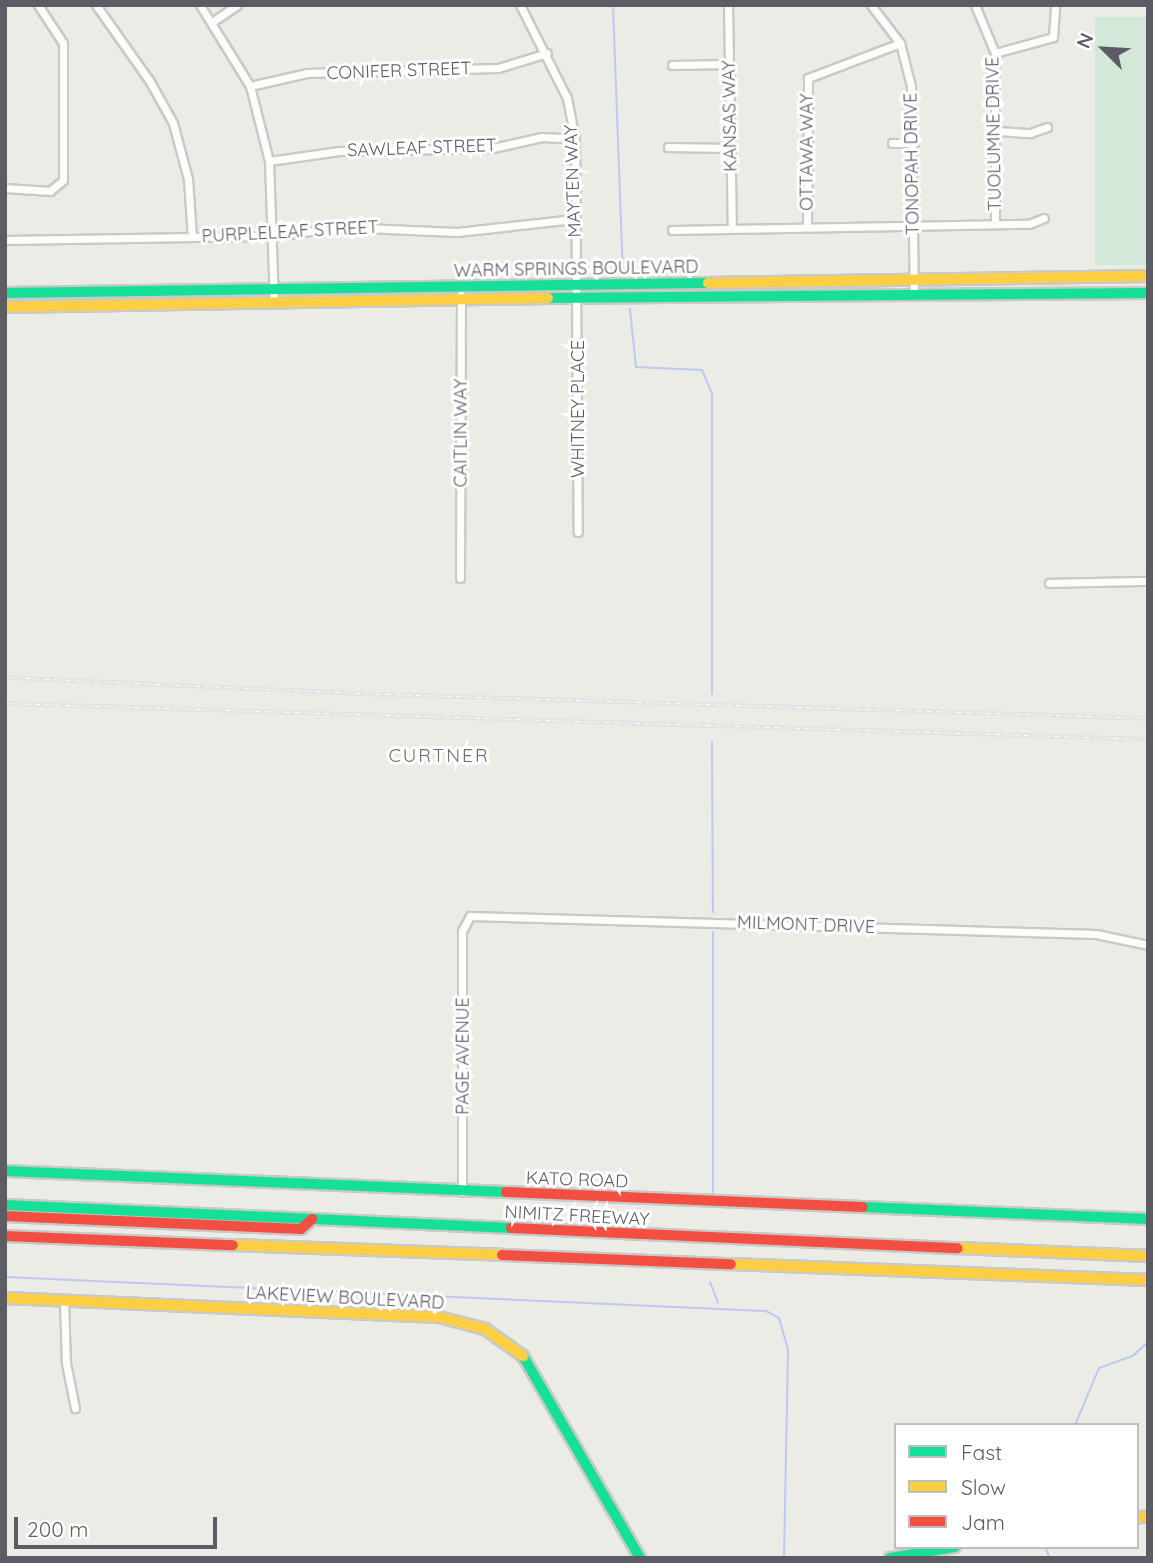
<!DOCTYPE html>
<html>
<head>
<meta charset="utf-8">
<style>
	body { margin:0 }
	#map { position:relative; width:1153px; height:1563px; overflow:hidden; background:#ebece6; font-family:Quicksand,sans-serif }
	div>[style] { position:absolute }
	.green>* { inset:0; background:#d4e8d9; transform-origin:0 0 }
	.stream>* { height:2px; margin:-1px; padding:0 1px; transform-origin:1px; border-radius:1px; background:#bdc8f3 }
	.roads { filter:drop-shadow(2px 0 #c9cac8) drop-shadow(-2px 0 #c9cac8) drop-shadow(0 2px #c9cac8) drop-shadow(0 -2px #c9cac8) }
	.street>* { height:7px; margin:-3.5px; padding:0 3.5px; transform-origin:3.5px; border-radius:3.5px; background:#fcfcfb }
	.fast>* { height:10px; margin:-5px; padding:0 5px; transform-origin:5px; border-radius:5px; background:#16e098 }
	.slow>* { height:10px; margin:-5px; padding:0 5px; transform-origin:5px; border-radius:5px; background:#ffcf43 }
	.jam>* { height:10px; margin:-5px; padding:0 5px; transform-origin:5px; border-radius:5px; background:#f24e42 }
	.rail>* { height:4.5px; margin-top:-2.25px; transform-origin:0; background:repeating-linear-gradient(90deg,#fff 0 5px,#e3e4e3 0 10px); box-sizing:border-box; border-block:2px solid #e3e4e3 }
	span { translate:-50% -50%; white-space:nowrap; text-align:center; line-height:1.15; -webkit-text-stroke:6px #fff; paint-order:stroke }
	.street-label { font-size:18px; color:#5c5d64 }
	.neighbourhood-label { font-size:19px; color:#6d6e76; letter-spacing:2px }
	.frame { position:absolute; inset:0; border:7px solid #5c5d64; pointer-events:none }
	.legend { position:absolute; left:894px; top:1423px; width:245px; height:126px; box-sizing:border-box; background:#fff; border:2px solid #bebec1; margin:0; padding:9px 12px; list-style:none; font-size:21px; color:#5c5d64 }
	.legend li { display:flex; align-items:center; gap:14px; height:35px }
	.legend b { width:35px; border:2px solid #bebec1 }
	.north { position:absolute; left:1069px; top:14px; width:70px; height:70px; -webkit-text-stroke:5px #fff; paint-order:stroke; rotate:294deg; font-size:19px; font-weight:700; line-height:28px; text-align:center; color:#5c5d64 }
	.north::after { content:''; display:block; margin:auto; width:24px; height:32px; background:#5c5d64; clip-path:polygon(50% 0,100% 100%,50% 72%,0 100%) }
	.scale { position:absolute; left:14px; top:1517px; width:203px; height:32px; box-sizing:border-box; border:4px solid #5c5d64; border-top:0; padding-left:9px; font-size:21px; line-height:24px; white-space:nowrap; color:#5c5d64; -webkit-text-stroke:5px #fff; paint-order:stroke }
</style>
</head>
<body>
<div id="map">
	<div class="green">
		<div style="left:1095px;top:17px;width:53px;height:248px"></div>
	</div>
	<div class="stream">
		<div style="left:613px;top:5px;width:267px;rotate:87.9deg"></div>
		<div style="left:630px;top:309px;width:58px;rotate:84.1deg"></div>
		<div style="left:636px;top:367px;width:66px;rotate:2.6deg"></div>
		<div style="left:702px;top:370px;width:26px;rotate:67deg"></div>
		<div style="left:712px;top:394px;width:300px;rotate:90deg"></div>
		<div style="left:712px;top:742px;width:170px;rotate:89.7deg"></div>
		<div style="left:713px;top:932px;width:261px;rotate:90deg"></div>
		<div style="left:5px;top:1277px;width:762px;rotate:2.56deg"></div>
		<div style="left:766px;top:1311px;width:15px;rotate:28deg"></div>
		<div style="left:779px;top:1318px;width:33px;rotate:74deg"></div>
		<div style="left:788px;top:1350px;width:208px;rotate:91.1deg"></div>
		<div style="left:710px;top:1282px;width:22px;rotate:69deg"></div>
		<div style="left:1075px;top:1425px;width:62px;rotate:-67.2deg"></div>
		<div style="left:1099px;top:1368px;width:37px;rotate:-20deg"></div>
		<div style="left:1134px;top:1355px;width:19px;rotate:-43deg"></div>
		<div style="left:1045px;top:1547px;width:12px;rotate:66deg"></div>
	</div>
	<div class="roads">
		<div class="street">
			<div style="left:96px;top:5px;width:92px;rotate:54.8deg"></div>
			<div style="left:149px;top:80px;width:49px;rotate:60.8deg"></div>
			<div style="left:173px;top:123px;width:58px;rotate:75deg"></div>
			<div style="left:188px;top:179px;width:58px;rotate:86.1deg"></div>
			<div style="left:200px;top:5px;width:95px;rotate:58.3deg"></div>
			<div style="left:250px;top:86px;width:77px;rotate:75.8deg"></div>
			<div style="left:269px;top:161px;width:142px;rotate:88deg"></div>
			<div style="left:520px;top:5px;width:104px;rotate:63.2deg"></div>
			<div style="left:567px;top:98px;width:42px;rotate:79deg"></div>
			<div style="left:575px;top:139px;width:393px;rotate:89.6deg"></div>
			<div style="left:728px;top:5px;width:222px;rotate:89deg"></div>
			<div style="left:871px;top:5px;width:48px;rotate:52.7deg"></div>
			<div style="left:900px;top:43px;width:44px;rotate:75.7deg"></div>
			<div style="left:911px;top:86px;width:206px;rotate:89.2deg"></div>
			<div style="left:975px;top:5px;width:52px;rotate:67.4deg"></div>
			<div style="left:995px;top:53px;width:171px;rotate:90deg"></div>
			<div style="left:212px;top:22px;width:30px;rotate:-34deg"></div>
			<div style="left:995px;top:53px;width:60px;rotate:-15.4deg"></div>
			<div style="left:1053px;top:37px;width:32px;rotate:-86deg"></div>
			<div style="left:672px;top:65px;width:57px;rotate:-1deg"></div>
			<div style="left:250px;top:86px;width:58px;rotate:-12.8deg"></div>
			<div style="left:307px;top:73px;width:191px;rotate:-1.5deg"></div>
			<div style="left:498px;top:68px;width:51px;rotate:-17deg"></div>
			<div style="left:998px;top:131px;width:32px;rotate:4deg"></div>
			<div style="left:1030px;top:133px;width:18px;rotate:-19deg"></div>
			<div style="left:892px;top:143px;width:22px"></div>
			<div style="left:668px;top:147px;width:63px;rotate:0.9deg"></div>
			<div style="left:269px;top:161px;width:71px;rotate:-8.1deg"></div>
			<div style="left:339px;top:151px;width:154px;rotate:-1.1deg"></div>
			<div style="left:493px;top:148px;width:50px;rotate:-12.7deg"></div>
			<div style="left:542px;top:137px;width:33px;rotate:3deg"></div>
			<div style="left:5px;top:188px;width:45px;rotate:3.8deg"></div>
			<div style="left:50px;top:191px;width:17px;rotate:-40deg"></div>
			<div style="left:63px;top:180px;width:137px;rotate:-90deg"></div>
			<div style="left:63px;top:43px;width:45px;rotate:-123.3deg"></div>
			<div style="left:807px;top:226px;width:148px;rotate:-89.6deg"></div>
			<div style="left:808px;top:78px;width:98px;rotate:-20.8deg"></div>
			<div style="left:672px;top:230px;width:357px;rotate:-1deg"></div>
			<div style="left:1029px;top:224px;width:16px;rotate:-22deg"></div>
			<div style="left:5px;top:240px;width:269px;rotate:-0.9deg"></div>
			<div style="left:274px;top:236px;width:67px;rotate:-7.8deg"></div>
			<div style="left:340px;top:227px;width:117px;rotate:2.4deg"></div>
			<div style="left:457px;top:232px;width:118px;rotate:-6.3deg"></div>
			<div style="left:460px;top:578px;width:283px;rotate:-89.8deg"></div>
			<div style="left:1049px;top:583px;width:99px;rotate:-1.2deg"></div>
			<div style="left:462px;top:1192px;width:261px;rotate:-90deg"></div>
			<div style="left:462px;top:931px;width:17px;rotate:-62deg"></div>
			<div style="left:470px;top:916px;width:626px;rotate:1.65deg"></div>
			<div style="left:1096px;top:934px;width:53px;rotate:11.9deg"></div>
			<div style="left:64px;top:1301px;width:62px;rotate:88.2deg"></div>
			<div style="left:66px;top:1363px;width:46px;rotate:78.7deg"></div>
		</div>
		<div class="fast">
			<div style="left:5px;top:293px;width:703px;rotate:-0.81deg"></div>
			<div style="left:548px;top:298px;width:600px;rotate:-0.48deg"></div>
			<div style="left:5px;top:1171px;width:501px;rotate:2.4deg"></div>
			<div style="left:5px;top:1205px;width:507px;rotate:2.6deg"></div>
			<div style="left:863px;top:1207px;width:285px;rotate:2.4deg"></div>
			<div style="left:523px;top:1356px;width:233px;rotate:59.9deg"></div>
			<div style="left:890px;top:1558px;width:66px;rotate:-9.6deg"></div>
		</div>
		<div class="slow">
			<div style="left:708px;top:283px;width:440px;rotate:-0.9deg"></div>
			<div style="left:5px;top:307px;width:543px;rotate:-0.95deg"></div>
			<div style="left:233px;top:1245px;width:269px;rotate:2.1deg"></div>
			<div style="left:958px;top:1248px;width:190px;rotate:2.4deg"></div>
			<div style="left:731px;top:1264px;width:417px;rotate:2.2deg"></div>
			<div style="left:5px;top:1298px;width:434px;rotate:2.5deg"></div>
			<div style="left:439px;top:1317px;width:48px;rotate:14.6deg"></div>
			<div style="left:485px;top:1329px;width:47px;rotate:35.4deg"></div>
			<div style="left:1137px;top:1518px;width:11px;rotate:-10deg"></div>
		</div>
		<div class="jam">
			<div style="left:506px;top:1192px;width:357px;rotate:2.4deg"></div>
			<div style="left:5px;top:1216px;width:296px;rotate:2.5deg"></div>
			<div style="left:301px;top:1229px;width:15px;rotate:-42deg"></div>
			<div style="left:511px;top:1228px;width:447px;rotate:2.6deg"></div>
			<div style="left:5px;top:1236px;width:228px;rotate:2.3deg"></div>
			<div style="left:502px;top:1255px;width:229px;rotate:2.3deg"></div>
		</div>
	</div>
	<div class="rail">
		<div style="left:5px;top:677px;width:381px;rotate:2.6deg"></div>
		<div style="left:386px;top:694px;width:762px;rotate:1.8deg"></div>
		<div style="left:5px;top:703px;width:1144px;rotate:1.8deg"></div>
	</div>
	<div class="street-label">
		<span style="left:399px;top:71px;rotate:-2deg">CONIFER STREET</span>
		<span style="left:730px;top:116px;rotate:-91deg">KANSAS WAY</span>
		<span style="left:994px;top:134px;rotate:-91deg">TUOLUMNE DRIVE</span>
		<span style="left:422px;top:148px;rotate:-2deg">SAWLEAF STREET</span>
		<span style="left:807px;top:152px;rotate:-90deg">OTTAWA WAY</span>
		<span style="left:912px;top:164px;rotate:-91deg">TONOPAH DRIVE</span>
		<span style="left:573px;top:181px;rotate:-92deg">MAYTEN WAY</span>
		<span style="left:290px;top:232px;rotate:-3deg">PURPLELEAF STREET</span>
		<span style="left:576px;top:269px;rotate:-1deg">WARM SPRINGS BOULEVARD</span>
		<span style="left:578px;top:409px;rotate:-90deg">WHITNEY PLACE</span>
		<span style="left:461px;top:433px;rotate:-90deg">CAITLIN WAY</span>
		<span style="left:806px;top:925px;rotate:2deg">MILMONT DRIVE</span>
		<span style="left:463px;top:1056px;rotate:-90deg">PAGE AVENUE</span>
		<span style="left:577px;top:1180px;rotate:2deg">KATO ROAD</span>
		<span style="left:577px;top:1216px;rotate:3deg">NIMITZ FREEWAY</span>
		<span style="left:345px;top:1298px;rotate:3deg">LAKEVIEW BOULEVARD</span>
	</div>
	<div class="neighbourhood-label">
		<span style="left:439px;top:756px">CURTNER</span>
	</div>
	<div class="frame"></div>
	<ul class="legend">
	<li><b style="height:9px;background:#16e098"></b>Fast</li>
	<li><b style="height:9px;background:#ffcf43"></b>Slow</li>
	<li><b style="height:9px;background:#f24e42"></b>Jam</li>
	</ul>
	<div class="north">N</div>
	<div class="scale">200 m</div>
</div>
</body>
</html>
